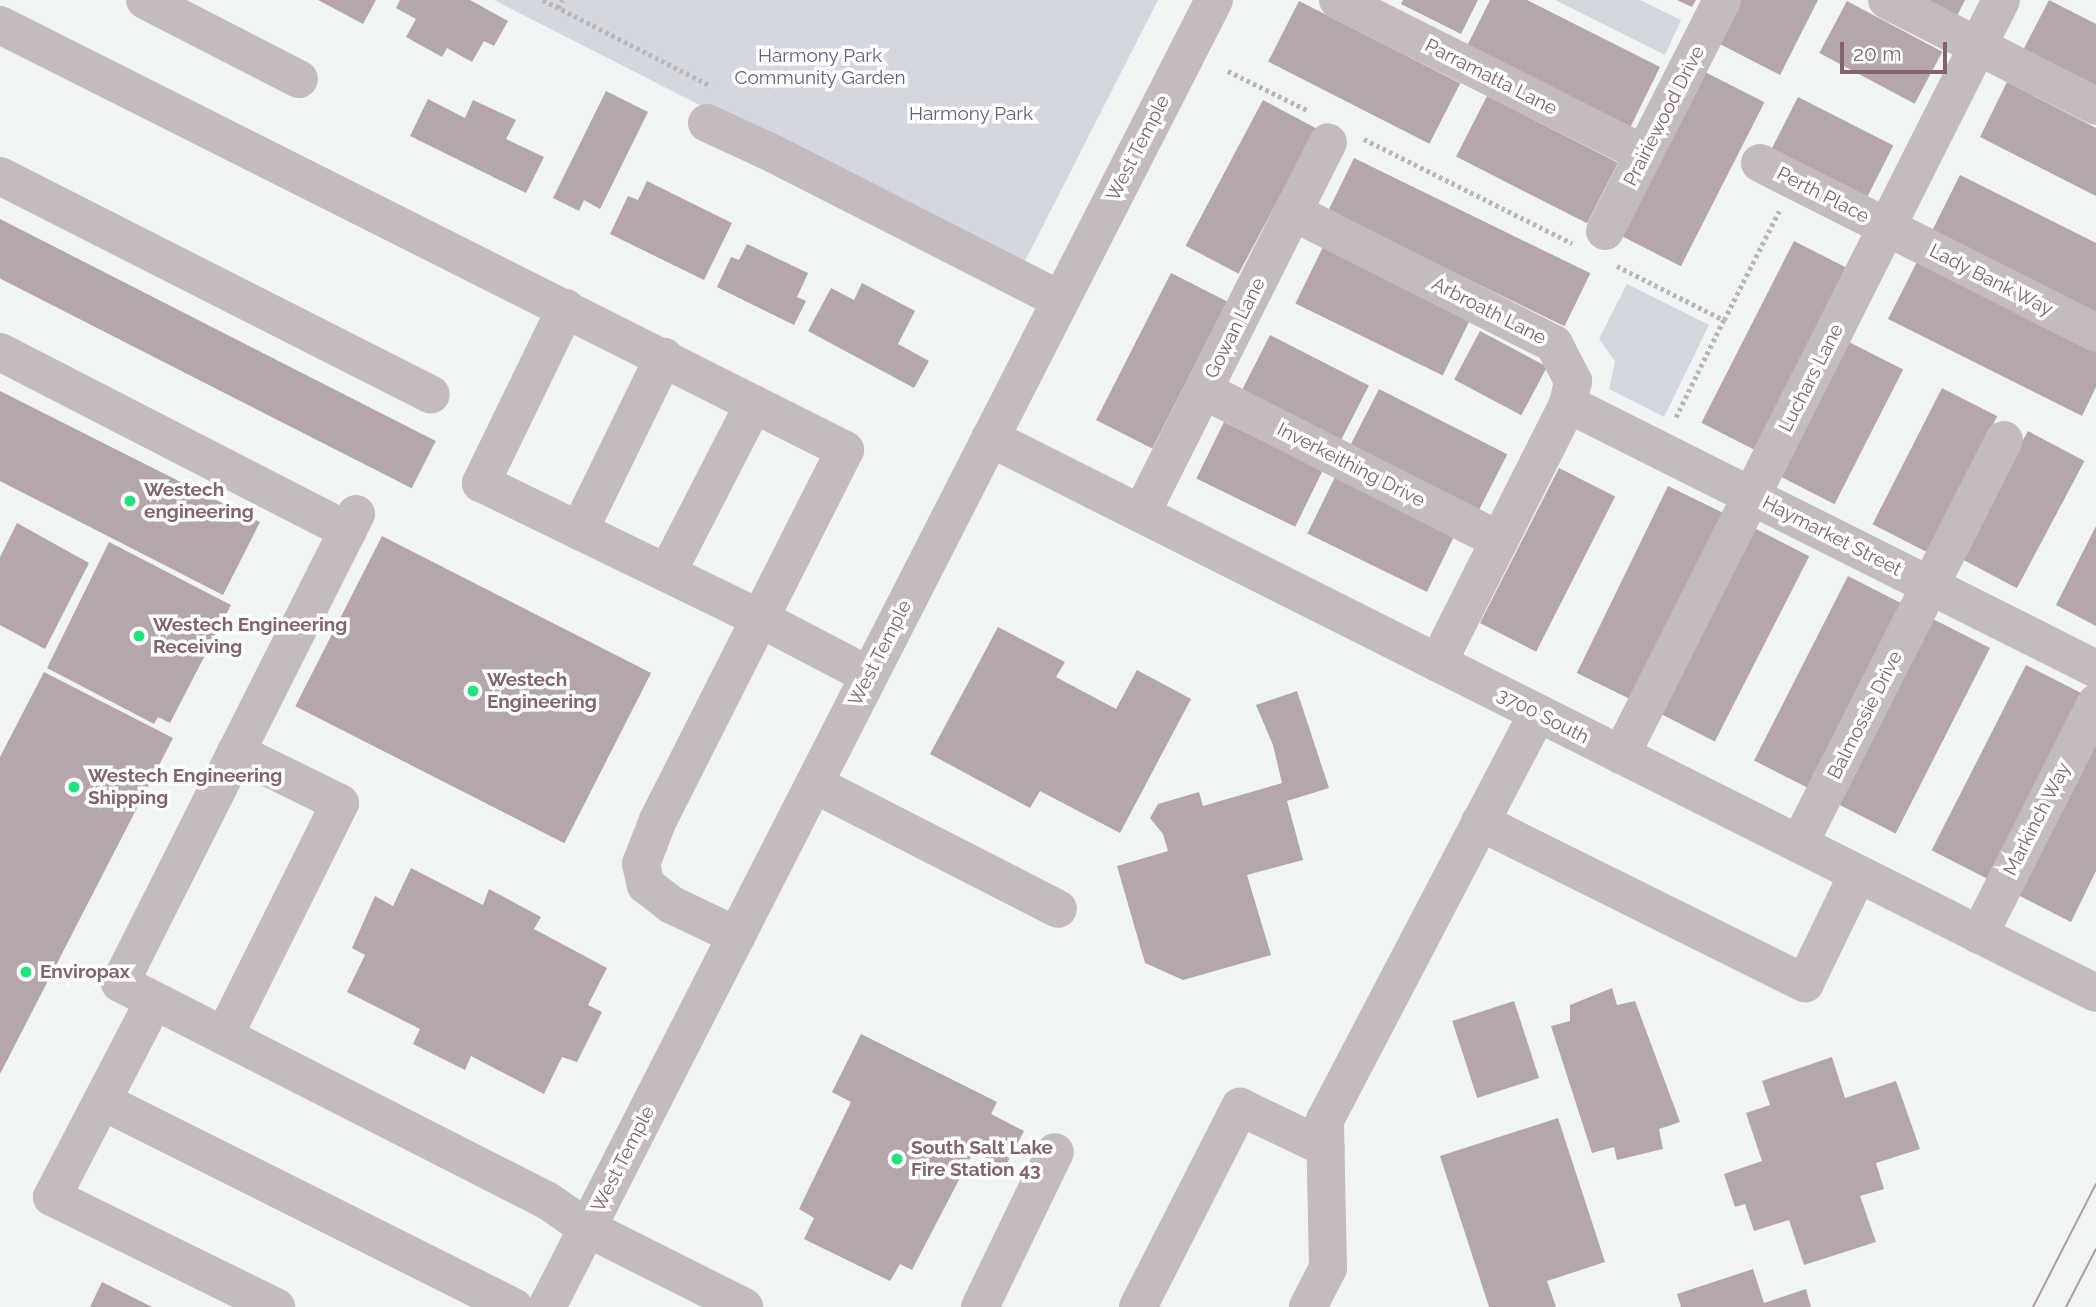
<!DOCTYPE html>
<html>
<head>
<meta charset="utf-8">
<style>
	body { margin:0 }
	#map { position:relative; width:2096px; height:1307px; overflow:hidden; background:#f1f4f5; font-family:Raleway,sans-serif }
	div>[style] { position:absolute }
	.green>* { inset:0; background:#d5d7df }
	.building>* { inset:0; background:#b4a6ab; transform-origin:0 0 }
	.path>* { height:4.5px; margin-top:-2.25px; transform-origin:0; background:repeating-linear-gradient(90deg,#bcb5b8 0 3.5px,transparent 0 7px) }
	.minor>* { height:38px; margin:-19px; padding:0 19px; transform-origin:19px; border-radius:19px; background:#c4bbbe }
	.tram>* { height:2px; margin:-1px; padding:0 1px; transform-origin:1px; border-radius:1px; background:#ab9ea3 }
	.dots>* { width:19px; height:19px; translate:-50% -50%; box-sizing:border-box; border:4px solid #fff; border-radius:50% }
	span { translate:-50% -50%; white-space:nowrap; text-align:center; line-height:1.15; -webkit-text-stroke:7px #fff; paint-order:stroke }
	.park-label { font-size:19px; color:#636279 }
	.street-label { font-size:19px; color:#82636e }
	.poi-label { font-size:19px; color:#82636e; font-weight:700 }
	.left { translate:0 -50%; text-align:left }
	.scale { position:absolute; left:1840px; top:42px; width:107px; height:32px; box-sizing:border-box; border:4px solid #82636e; border-top:0; padding-left:9px; font-size:21px; line-height:24px; white-space:nowrap; color:#82636e; -webkit-text-stroke:5px #fff; paint-order:stroke }
</style>
</head>
<body>
<div id="map">
	<div class="green">
		<div style="clip-path:polygon(494px 0,1158px 0,1021px 269px)"></div>
		<div style="clip-path:polygon(1555px 0,1640px 0,1681px 20px,1665px 55px)"></div>
		<div style="clip-path:polygon(1627px 284px,1709px 325px,1664px 417px,1609px 389px,1615px 361px,1599px 339px)"></div>
	</div>
	<div class="building">
		<div style="clip-path:polygon(318px 0,376px 0,363px 24px)"></div>
		<div style="clip-path:polygon(400px 0,470px 0,508px 21px,494px 46px,484px 41px,472px 62px,447px 48px,442px 57px,406px 37px,416px 19px,396px 8px)"></div>
		<div style="clip-path:polygon(1403px 0,1478px 0,1461px 34px,1401px 4px)"></div>
		<div style="clip-path:polygon(1490px 0,1527px 0,1660px 67px,1629px 130px,1466px 48px)"></div>
		<div style="clip-path:polygon(1677px 0,1696px 0,1692px 7px)"></div>
		<div style="clip-path:polygon(1740px 0,1818px 0,1780px 75px,1718px 43px)"></div>
		<div style="clip-path:polygon(1920px 0,1965px 0,1956px 18px)"></div>
		<div style="clip-path:polygon(2049px 0,2096px 24px,2096px 90px,2022px 52px)"></div>
		<div style="left:1299px;top:1px;width:181px;height:68px;rotate:27deg"></div>
		<div style="left:1847px;top:1px;width:108px;height:59px;rotate:28deg"></div>
		<div style="left:1703px;top:71px;width:69px;height:184px;rotate:27deg"></div>
		<div style="clip-path:polygon(2007px 82px,2096px 128px,2096px 196px,1980px 137px)"></div>
		<div style="clip-path:polygon(606px 91px,648px 112px,600px 209px,584px 200px,579px 211px,553px 198px)"></div>
		<div style="left:1487px;top:96px;width:147px;height:68px;rotate:27deg"></div>
		<div style="left:1798px;top:97px;width:107px;height:59px;rotate:27deg"></div>
		<div style="clip-path:polygon(428px 99px,465px 118px,473px 100px,516px 120px,506px 139px,544px 157px,526px 193px,410px 136px)"></div>
		<div style="left:1263px;top:100px;width:60px;height:165px;rotate:28deg"></div>
		<div style="left:1354px;top:158px;width:263px;height:59px;rotate:26deg"></div>
		<div style="clip-path:polygon(1960px 175px,2096px 243px,2096px 314px,1932px 231px)"></div>
		<div style="clip-path:polygon(647px 181px,732px 223px,704px 280px,610px 234px,628px 196px,638px 200px)"></div>
		<div style="left:0;top:219px;width:489px;height:53px;rotate:27deg"></div>
		<div style="left:1794px;top:241px;width:59px;height:204px;rotate:27deg"></div>
		<div style="clip-path:polygon(747px 244px,808px 273px,797px 297px,806px 301px,794px 325px,717px 287px,731px 257px,739px 260px)"></div>
		<div style="left:1323px;top:247px;width:164px;height:63px;rotate:26deg"></div>
		<div style="clip-path:polygon(1917px 262px,2096px 351px,2096px 387px,2082px 416px,1888px 319px)"></div>
		<div style="left:1171px;top:273px;width:63px;height:165px;rotate:27deg"></div>
		<div style="clip-path:polygon(862px 283px,915px 311px,898px 344px,929px 361px,914px 388px,808px 331px,831px 288px,854px 300px)"></div>
		<div style="left:1480px;top:331px;width:76px;height:55px;rotate:28deg"></div>
		<div style="left:1270px;top:335px;width:111px;height:63px;rotate:27deg"></div>
		<div style="left:1847px;top:341px;width:63px;height:151px;rotate:27deg"></div>
		<div style="left:1942px;top:388px;width:62px;height:153px;rotate:27deg"></div>
		<div style="left:1379px;top:389px;width:144px;height:64px;rotate:27deg"></div>
		<div style="clip-path:polygon(0 391px,260px 522px,223px 595px,0 481px)"></div>
		<div style="left:1224px;top:422px;width:110px;height:63px;rotate:26deg"></div>
		<div style="left:2028px;top:431px;width:64px;height:144px;rotate:28deg"></div>
		<div style="left:1559px;top:468px;width:63px;height:174px;rotate:27deg"></div>
		<div style="left:1335px;top:477px;width:133px;height:63px;rotate:26deg"></div>
		<div style="left:1668px;top:486px;width:62px;height:208px;rotate:26deg"></div>
		<div style="clip-path:polygon(17px 523px,89px 563px,45px 649px,0 625px,0 557px)"></div>
		<div style="clip-path:polygon(2096px 526px,2096px 626px,2056px 605px)"></div>
		<div style="left:1754px;top:528px;width:62px;height:208px;rotate:27deg"></div>
		<div style="left:382px;top:536px;width:302px;height:191px;rotate:27deg"></div>
		<div style="clip-path:polygon(109px 542px,231px 605px,170px 723px,158px 717px,154px 724px,47px 668px)"></div>
		<div style="left:1848px;top:576px;width:62px;height:207px;rotate:27deg"></div>
		<div style="left:1933px;top:619px;width:64px;height:208px;rotate:27deg"></div>
		<div style="clip-path:polygon(998px 627px,1065px 662px,1056px 677px,1116px 709px,1137px 670px,1191px 699px,1120px 833px,1040px 791px,1030px 808px,930px 754px)"></div>
		<div style="left:2026px;top:665px;width:63px;height:208px;rotate:27deg"></div>
		<div style="clip-path:polygon(44px 672px,173px 738px,0 1074px,0 757px)"></div>
		<div style="clip-path:polygon(1297px 691px,1329px 788px,1287px 801px,1303px 860px,1247px 875px,1271px 955px,1183px 980px,1145px 963px,1117px 866px,1168px 851px,1163px 834px,1150px 818px,1158px 804px,1199px 792px,1203px 806px,1282px 783px,1273px 745px,1256px 705px)"></div>
		<div style="clip-path:polygon(2096px 740px,2096px 871px,2071px 922px,2018px 895px)"></div>
		<div style="clip-path:polygon(411px 868px,483px 905px,489px 889px,541px 917px,534px 929px,607px 968px,588px 1005px,602px 1012px,577px 1062px,562px 1057px,544px 1094px,471px 1056px,465px 1070px,413px 1044px,420px 1029px,347px 992px,365px 955px,352px 948px,375px 896px,393px 906px)"></div>
		<div style="clip-path:polygon(1612px 988px,1617px 1005px,1635px 1001px,1680px 1122px,1659px 1129px,1663px 1149px,1617px 1160px,1614px 1147px,1592px 1153px,1551px 1026px,1570px 1021px,1570px 1005px)"></div>
		<div style="left:1514px;top:1001px;width:81px;height:65px;rotate:72deg"></div>
		<div style="clip-path:polygon(861px 1034px,997px 1102px,991px 1114px,1024px 1131px,1005px 1167px,974px 1151px,912px 1270px,900px 1264px,890px 1281px,804px 1239px,814px 1218px,799px 1209px,851px 1102px,832px 1092px)"></div>
		<div style="clip-path:polygon(1832px 1057px,1845px 1098px,1896px 1081px,1920px 1149px,1876px 1163px,1884px 1189px,1860px 1196px,1876px 1242px,1804px 1265px,1789px 1220px,1754px 1231px,1745px 1204px,1735px 1207px,1724px 1174px,1762px 1161px,1746px 1113px,1770px 1105px,1762px 1081px)"></div>
		<div style="clip-path:polygon(1558px 1118px,1605px 1262px,1547px 1281px,1556px 1307px,1489px 1307px,1440px 1156px)"></div>
		<div style="clip-path:polygon(1753px 1269px,1764px 1303px,1806px 1289px,1811px 1307px,1681px 1307px,1677px 1294px)"></div>
		<div style="clip-path:polygon(102px 1282px,152px 1307px,90px 1307px)"></div>
	</div>
	<div class="path">
		<div style="left:543px;top:0;width:189px;rotate:27.1deg"></div>
		<div style="left:558px;top:8px;width:9px;rotate:-63deg"></div>
		<div style="left:1228px;top:71px;width:90px;rotate:26.3deg"></div>
		<div style="left:1364px;top:139px;width:233px;rotate:26.6deg"></div>
		<div style="left:1617px;top:266px;width:120px;rotate:26.8deg"></div>
		<div style="left:1724px;top:320px;width:109px;rotate:116.1deg"></div>
		<div style="left:1724px;top:320px;width:122px;rotate:-63.2deg"></div>
	</div>
	<div class="minor">
		<div style="left:145px;top:0;width:173px;rotate:27.2deg"></div>
		<div style="left:1338px;top:0;width:343px;rotate:26.7deg"></div>
		<div style="left:1887px;top:0;width:234px;rotate:26.9deg"></div>
		<div style="left:0;top:25px;width:946px;rotate:26.7deg"></div>
		<div style="left:845px;top:450px;width:415px;rotate:116.8deg"></div>
		<div style="left:658px;top:820px;width:47px;rotate:111.1deg"></div>
		<div style="left:641px;top:864px;width:22px;rotate:77deg"></div>
		<div style="left:646px;top:885px;width:31px;rotate:38deg"></div>
		<div style="left:670px;top:904px;width:74px;rotate:25.5deg"></div>
		<div style="left:707px;top:123px;width:74px;rotate:24.8deg"></div>
		<div style="left:774px;top:154px;width:321px;rotate:27deg"></div>
		<div style="left:1760px;top:163px;width:377px;rotate:26.8deg"></div>
		<div style="left:0;top:176px;width:483px;rotate:26.9deg"></div>
		<div style="left:1293px;top:212px;width:292px;rotate:26.8deg"></div>
		<div style="left:1554px;top:344px;width:42px;rotate:62.8deg"></div>
		<div style="left:1573px;top:381px;width:24px;rotate:102deg"></div>
		<div style="left:1568px;top:404px;width:290px;rotate:116.7deg"></div>
		<div style="left:1605px;top:231px;width:259px;rotate:-63.1deg"></div>
		<div style="left:566px;top:308px;width:195px;rotate:115.9deg"></div>
		<div style="left:481px;top:483px;width:311px;rotate:25.9deg"></div>
		<div style="left:761px;top:619px;width:121px;rotate:27.6deg"></div>
		<div style="left:0;top:352px;width:391px;rotate:27.2deg"></div>
		<div style="left:1203px;top:390px;width:332px;rotate:26.9deg"></div>
		<div style="left:1568px;top:404px;width:591px;rotate:26.65deg"></div>
		<div style="left:990px;top:438px;width:1237px;rotate:26.65deg"></div>
		<div style="left:356px;top:514px;width:525px;rotate:116.71deg"></div>
		<div style="left:120px;top:983px;width:480px;rotate:27deg"></div>
		<div style="left:548px;top:1201px;width:47px;rotate:34.7deg"></div>
		<div style="left:587px;top:1228px;width:176px;rotate:26.7deg"></div>
		<div style="left:1141px;top:514px;width:416px;rotate:-63.3deg"></div>
		<div style="left:579px;top:531px;width:194px;rotate:-64deg"></div>
		<div style="left:667px;top:573px;width:190px;rotate:-62.8deg"></div>
		<div style="left:1621px;top:755px;width:845px;rotate:-63.28deg"></div>
		<div style="left:814px;top:784px;width:274px;rotate:27.1deg"></div>
		<div style="left:1480px;top:822px;width:363px;rotate:26.4deg"></div>
		<div style="left:1805px;top:983px;width:121px;rotate:-64.1deg"></div>
		<div style="left:1799px;top:844px;width:453px;rotate:-63.1deg"></div>
		<div style="left:1979px;top:935px;width:260px;rotate:-63.2deg"></div>
		<div style="left:154px;top:1001px;width:221px;rotate:117.5deg"></div>
		<div style="left:52px;top:1197px;width:250px;rotate:26.2deg"></div>
		<div style="left:224px;top:1036px;width:260px;rotate:-63.5deg"></div>
		<div style="left:340px;top:803px;width:116px;rotate:-153.9deg"></div>
		<div style="left:102px;top:1101px;width:461px;rotate:26.6deg"></div>
		<div style="left:547px;top:1307px;width:1467px;rotate:-62.96deg"></div>
		<div style="left:980px;top:1307px;width:172px;rotate:-64.2deg"></div>
		<div style="left:1138px;top:1307px;width:225px;rotate:-63deg"></div>
		<div style="left:1240px;top:1107px;width:95px;rotate:25.5deg"></div>
		<div style="left:1308px;top:1307px;width:44px;rotate:-62.9deg"></div>
		<div style="left:1328px;top:1268px;width:148px;rotate:-91.2deg"></div>
		<div style="left:1325px;top:1120px;width:459px;rotate:-62.4deg"></div>
	</div>
	<div class="tram">
		<div style="left:2033px;top:1307px;width:138px;rotate:-62.9deg"></div>
		<div style="left:2066px;top:1307px;width:65px;rotate:-62.7deg"></div>
	</div>
	<div class="dots">
		<div style="left:130px;top:501px;background:#21e57b"></div>
		<div style="left:139px;top:636px;background:#21e57b"></div>
		<div style="left:473px;top:691px;background:#21e57b"></div>
		<div style="left:74px;top:787px;background:#21e57b"></div>
		<div style="left:26px;top:972px;background:#21e57b"></div>
		<div style="left:897px;top:1159px;background:#21e57b"></div>
	</div>
	<div class="park-label">
		<span style="left:820px;top:67px">Harmony Park<br>Community Garden</span>
		<span style="left:971px;top:114px">Harmony Park</span>
	</div>
	<div class="street-label">
		<span style="left:1491px;top:77px;rotate:27deg">Parramatta Lane</span>
		<span style="left:1664px;top:116px;rotate:-63deg">Prairiewood Drive</span>
		<span style="left:1138px;top:148px;rotate:-63deg">West Temple</span>
		<span style="left:1823px;top:195px;rotate:27deg">Perth Place</span>
		<span style="left:1991px;top:280px;rotate:27deg">Lady Bank Way</span>
		<span style="left:1489px;top:311px;rotate:27deg">Arbroath Lane</span>
		<span style="left:1235px;top:328px;rotate:-63deg">Gowan Lane</span>
		<span style="left:1811px;top:378px;rotate:-63deg">Luchars Lane</span>
		<span style="left:1351px;top:465px;rotate:27deg">Inverkeithing Drive</span>
		<span style="left:1832px;top:536px;rotate:27deg">Haymarket Street</span>
		<span style="left:880px;top:653px;rotate:-63deg">West Temple</span>
		<span style="left:1865px;top:715px;rotate:-63deg">Balmossie Drive</span>
		<span style="left:1543px;top:716px;rotate:27deg">3700 South</span>
		<span style="left:2037px;top:819px;rotate:-63deg">Markinch Way</span>
		<span style="left:623px;top:1159px;rotate:-63deg">West Temple</span>
	</div>
	<div class="poi-label">
		<span class="left" style="left:144px;top:501px">Westech<br>engineering</span>
		<span class="left" style="left:153px;top:636px">Westech Engineering<br>Receiving</span>
		<span class="left" style="left:487px;top:691px">Westech<br>Engineering</span>
		<span class="left" style="left:88px;top:787px">Westech Engineering<br>Shipping</span>
		<span class="left" style="left:40px;top:972px">Enviropax</span>
		<span class="left" style="left:911px;top:1159px">South Salt Lake<br>Fire Station 43</span>
	</div>
	<div class="scale">20 m</div>
</div>
</body>
</html>
